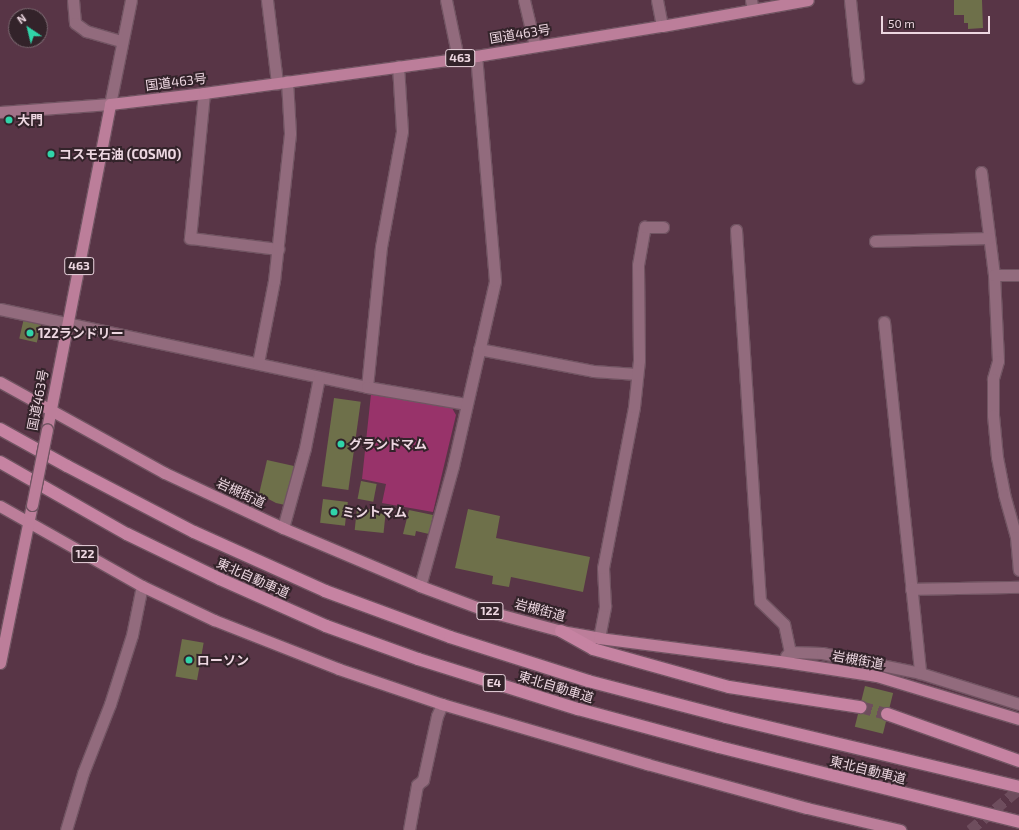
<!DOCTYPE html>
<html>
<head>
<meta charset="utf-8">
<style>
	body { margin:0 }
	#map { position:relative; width:1019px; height:830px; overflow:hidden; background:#583546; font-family:"Exo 2","Noto Sans JP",sans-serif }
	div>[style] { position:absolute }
	.green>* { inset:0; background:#98336a }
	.building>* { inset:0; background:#6e704a; transform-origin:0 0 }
	.minor-tunnel>* { height:11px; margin-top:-5.5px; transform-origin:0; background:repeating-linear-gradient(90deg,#6e4d5d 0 11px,transparent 0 16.5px) }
	.motorway-tunnel>* { height:12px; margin-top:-6px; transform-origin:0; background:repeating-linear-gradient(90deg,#6e4d5d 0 12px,transparent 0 18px) }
	.roads { filter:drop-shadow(1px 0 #715462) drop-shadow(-1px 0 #715462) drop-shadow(0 1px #715462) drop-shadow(0 -1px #715462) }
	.minor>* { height:11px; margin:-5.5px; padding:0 5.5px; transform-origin:5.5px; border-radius:5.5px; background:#926b7d }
	.tertiary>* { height:11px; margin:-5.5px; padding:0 5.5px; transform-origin:5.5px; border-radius:5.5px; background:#926b7d }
	.secondary>* { height:11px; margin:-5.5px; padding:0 5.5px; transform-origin:5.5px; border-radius:5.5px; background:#a27288 }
	.trunk>* { height:11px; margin:-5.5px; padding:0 5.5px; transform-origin:5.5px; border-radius:5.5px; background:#bc7e9a }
	.motorway>* { height:12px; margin:-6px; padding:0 6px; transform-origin:6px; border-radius:6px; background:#c683a2 }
	.bridges { filter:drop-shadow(1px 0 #715462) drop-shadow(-1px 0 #715462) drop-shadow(0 1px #715462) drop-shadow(0 -1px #715462) }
	.trunk-bridge>* { height:11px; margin:-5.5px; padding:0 5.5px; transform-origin:5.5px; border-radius:5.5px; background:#bc7e9a }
	.dots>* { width:11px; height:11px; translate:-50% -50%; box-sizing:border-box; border:2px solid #33232a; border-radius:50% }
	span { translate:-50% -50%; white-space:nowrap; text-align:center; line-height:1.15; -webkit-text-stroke:4px #33232a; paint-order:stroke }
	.shield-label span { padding:1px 3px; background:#33232a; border:1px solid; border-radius:3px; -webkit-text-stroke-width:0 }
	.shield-label { font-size:12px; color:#edd7e1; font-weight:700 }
	.street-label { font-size:13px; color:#edd7e1 }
	.poi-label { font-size:13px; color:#edd7e1; font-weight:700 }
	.left { translate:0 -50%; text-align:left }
	.north { position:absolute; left:8px; top:8px; width:40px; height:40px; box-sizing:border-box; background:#33232a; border:1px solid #7d6b73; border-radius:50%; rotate:325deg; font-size:11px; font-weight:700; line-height:16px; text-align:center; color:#edd7e1 }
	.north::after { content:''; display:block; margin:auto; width:14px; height:18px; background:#30d4a9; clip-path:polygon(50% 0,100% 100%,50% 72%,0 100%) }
	.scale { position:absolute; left:881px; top:16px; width:109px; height:18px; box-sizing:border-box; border:2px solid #edd7e1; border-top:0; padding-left:5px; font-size:12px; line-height:14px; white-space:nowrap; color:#edd7e1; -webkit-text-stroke:3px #33232a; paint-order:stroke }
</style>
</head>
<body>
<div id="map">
	<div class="green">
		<div style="clip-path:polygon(371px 394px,452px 408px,456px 415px,433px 512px,382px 503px,386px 484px,362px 479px)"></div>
	</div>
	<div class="building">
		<div style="clip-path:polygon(954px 0,982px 0,983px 28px,968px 29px,968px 23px,964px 23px,964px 15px,954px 15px)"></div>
		<div style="left:24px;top:318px;width:18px;height:21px;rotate:13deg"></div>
		<div style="left:334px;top:398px;width:27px;height:89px;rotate:8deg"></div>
		<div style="clip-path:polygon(267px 460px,294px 466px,285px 505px,276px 503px,259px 494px)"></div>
		<div style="left:361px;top:481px;width:16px;height:18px;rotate:11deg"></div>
		<div style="left:323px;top:499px;width:25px;height:24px;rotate:7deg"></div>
		<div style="left:357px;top:508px;width:29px;height:22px;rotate:6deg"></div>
		<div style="clip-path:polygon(468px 509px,500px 516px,496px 538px,590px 557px,583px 592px,511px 577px,509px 587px,492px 584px,493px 576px,455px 568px)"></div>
		<div style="clip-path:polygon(409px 510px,433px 515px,429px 534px,416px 531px,415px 536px,403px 534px)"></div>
		<div style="left:182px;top:639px;width:22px;height:38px;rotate:10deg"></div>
		<div style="left:865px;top:686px;width:29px;height:42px;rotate:14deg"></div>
	</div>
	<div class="minor-tunnel">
		<div style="left:970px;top:830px;width:64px;rotate:-39.9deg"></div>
	</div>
	<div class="motorway-tunnel">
		<div style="left:860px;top:707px;width:28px;rotate:15deg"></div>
	</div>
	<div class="roads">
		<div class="minor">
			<div style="left:73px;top:0;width:23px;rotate:85deg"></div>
			<div style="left:75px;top:23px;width:14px;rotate:36deg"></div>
			<div style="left:86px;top:31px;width:37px;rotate:16deg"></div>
			<div style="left:267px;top:0;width:84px;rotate:83.1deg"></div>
			<div style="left:446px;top:0;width:59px;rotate:78.3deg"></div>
			<div style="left:524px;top:0;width:47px;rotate:76.6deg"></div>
			<div style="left:657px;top:0;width:26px;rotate:79deg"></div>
			<div style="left:751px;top:0;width:10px;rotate:79deg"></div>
			<div style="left:850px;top:0;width:78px;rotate:84.1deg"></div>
			<div style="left:204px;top:93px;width:146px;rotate:95.5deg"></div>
			<div style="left:190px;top:238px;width:89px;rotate:7.1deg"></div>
			<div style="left:981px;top:172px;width:104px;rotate:82.8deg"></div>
			<div style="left:994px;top:275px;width:86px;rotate:87.3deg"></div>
			<div style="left:998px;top:361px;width:19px;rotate:106deg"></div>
			<div style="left:993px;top:379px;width:36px;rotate:90deg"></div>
			<div style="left:993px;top:415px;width:42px;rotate:84.6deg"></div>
			<div style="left:997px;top:457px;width:38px;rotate:79deg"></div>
			<div style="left:1004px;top:494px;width:45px;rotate:74.4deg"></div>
			<div style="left:1016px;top:537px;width:33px;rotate:85deg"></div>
			<div style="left:736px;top:230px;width:372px;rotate:86.3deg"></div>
			<div style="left:760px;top:601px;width:33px;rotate:44deg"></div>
			<div style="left:784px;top:624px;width:29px;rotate:78deg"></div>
			<div style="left:875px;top:241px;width:114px;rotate:-1.5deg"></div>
			<div style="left:994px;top:275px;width:25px"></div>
			<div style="left:0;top:309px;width:375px;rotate:12deg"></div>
			<div style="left:367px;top:387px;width:141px;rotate:-84.3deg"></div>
			<div style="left:381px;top:247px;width:118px;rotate:-79.7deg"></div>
			<div style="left:402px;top:131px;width:65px;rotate:-93.5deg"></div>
			<div style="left:884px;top:322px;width:353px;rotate:84.1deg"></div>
			<div style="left:479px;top:349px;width:116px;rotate:10.9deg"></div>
			<div style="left:593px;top:371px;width:44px;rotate:3.9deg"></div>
			<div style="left:258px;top:363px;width:84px;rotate:-79deg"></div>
			<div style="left:274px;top:281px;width:149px;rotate:-83.8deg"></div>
			<div style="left:290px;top:133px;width:52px;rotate:-93.3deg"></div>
			<div style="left:367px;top:387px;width:100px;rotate:9.7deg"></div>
			<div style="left:283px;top:528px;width:83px;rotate:-74.6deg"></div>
			<div style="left:305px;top:448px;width:72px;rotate:-78.8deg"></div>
			<div style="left:420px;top:586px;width:124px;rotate:-74.6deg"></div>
			<div style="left:453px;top:466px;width:190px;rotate:-77.2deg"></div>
			<div style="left:495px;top:281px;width:226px;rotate:-94.8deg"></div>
			<div style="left:911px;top:589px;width:108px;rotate:-1.1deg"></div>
			<div style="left:599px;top:638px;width:33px;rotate:-79deg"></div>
			<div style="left:605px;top:606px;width:38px;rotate:-93deg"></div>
			<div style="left:603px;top:568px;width:164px;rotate:-79.1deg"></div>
			<div style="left:634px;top:407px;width:47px;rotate:-83.9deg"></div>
			<div style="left:639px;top:360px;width:95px;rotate:-90.6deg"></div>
			<div style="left:638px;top:265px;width:39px;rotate:-80deg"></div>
			<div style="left:645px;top:227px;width:18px"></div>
			<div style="left:786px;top:656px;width:6px;rotate:-45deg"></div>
			<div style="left:790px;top:652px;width:32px;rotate:2deg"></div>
			<div style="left:822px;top:653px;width:100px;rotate:11.5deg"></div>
			<div style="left:920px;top:673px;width:104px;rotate:17.4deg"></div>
			<div style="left:66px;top:830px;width:59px;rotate:-73.4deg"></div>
			<div style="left:83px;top:773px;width:74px;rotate:-68.6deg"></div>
			<div style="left:110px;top:704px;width:72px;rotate:-72.3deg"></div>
			<div style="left:132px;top:635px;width:50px;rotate:-78.5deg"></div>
			<div style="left:409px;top:830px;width:46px;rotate:-79.9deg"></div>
			<div style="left:417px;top:785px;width:8px;rotate:-40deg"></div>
			<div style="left:423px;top:780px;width:66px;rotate:-77.7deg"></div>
			<div style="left:437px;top:716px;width:13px;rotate:-67deg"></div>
		</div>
		<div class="tertiary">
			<div style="left:110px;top:104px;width:106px;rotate:-78.6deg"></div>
		</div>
		<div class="secondary">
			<div style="left:0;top:112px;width:110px;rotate:-4.2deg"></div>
		</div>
		<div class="trunk">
			<div style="left:0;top:382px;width:188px;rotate:28.9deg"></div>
			<div style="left:165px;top:473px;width:130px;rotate:25deg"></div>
			<div style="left:283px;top:528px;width:149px;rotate:22.9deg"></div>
			<div style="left:420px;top:586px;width:72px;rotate:20.5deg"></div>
			<div style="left:487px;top:611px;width:77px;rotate:15.1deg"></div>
			<div style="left:561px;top:631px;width:39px;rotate:10deg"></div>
			<div style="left:599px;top:638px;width:181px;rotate:7.3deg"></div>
			<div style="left:779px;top:661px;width:99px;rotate:8.7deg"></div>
			<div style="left:877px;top:676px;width:148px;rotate:16.8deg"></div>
			<div style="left:47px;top:429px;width:331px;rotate:-79deg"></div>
			<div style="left:110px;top:104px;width:95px;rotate:-6.7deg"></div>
			<div style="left:204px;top:93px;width:275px;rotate:-7.7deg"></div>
			<div style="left:476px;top:56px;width:188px;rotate:-9.2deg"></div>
			<div style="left:662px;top:26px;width:148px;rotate:-10.1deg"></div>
			<div style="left:0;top:506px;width:163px;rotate:29.4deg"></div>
			<div style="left:142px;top:586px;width:80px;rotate:25.3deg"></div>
			<div style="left:214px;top:620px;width:134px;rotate:21.4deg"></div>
			<div style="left:339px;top:669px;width:109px;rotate:18.8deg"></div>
			<div style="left:442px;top:704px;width:214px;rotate:16.3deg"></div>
			<div style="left:647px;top:764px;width:166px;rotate:15.4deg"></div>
			<div style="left:807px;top:808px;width:96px;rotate:13.3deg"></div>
			<div style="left:0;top:663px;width:161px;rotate:-78.6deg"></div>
		</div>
		<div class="motorway">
			<div style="left:0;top:429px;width:77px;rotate:28.9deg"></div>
			<div style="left:67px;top:466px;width:143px;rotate:27.5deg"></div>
			<div style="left:194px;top:532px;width:144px;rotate:24.2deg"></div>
			<div style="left:325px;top:591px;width:133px;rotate:20.2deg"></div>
			<div style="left:450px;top:637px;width:145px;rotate:17.7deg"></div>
			<div style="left:588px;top:681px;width:143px;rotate:14.6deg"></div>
			<div style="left:726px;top:717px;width:301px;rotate:13.4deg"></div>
			<div style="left:0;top:462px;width:146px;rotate:29.6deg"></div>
			<div style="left:127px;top:534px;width:103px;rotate:25.8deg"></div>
			<div style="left:220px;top:579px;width:116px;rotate:23.9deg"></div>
			<div style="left:326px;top:626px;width:98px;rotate:19.7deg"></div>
			<div style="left:418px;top:659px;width:168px;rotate:17.4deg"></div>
			<div style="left:578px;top:709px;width:146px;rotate:15.1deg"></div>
			<div style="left:719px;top:747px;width:309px;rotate:14deg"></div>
			<div style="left:561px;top:631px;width:37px;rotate:29deg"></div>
			<div style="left:593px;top:649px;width:141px;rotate:15.6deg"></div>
			<div style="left:729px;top:687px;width:133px;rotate:8.7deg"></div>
			<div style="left:887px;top:714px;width:140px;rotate:19.6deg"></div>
		</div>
	</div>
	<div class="bridges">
		<div class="trunk-bridge">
			<div style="left:32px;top:505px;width:77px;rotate:-78.8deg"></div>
		</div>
	</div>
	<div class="dots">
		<div style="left:9px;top:120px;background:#30d4a9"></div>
		<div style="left:51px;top:154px;background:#30d4a9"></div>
		<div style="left:30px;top:333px;background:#30d4a9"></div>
		<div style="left:341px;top:444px;background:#30d4a9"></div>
		<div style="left:334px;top:512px;background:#30d4a9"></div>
		<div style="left:189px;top:660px;background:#30d4a9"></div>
	</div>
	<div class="shield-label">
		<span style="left:460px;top:58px">463</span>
		<span style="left:79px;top:266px">463</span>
		<span style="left:85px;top:554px">122</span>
		<span style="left:490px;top:611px">122</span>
		<span style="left:494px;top:683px">E4</span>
	</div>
	<div class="street-label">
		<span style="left:520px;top:34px;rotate:-9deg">国道463号</span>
		<span style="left:176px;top:82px;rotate:-7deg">国道463号</span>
		<span style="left:38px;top:400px;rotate:-79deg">国道463号</span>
		<span style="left:241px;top:493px;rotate:25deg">岩槻街道</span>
		<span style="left:253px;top:578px;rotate:24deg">東北自動車道</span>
		<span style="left:540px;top:610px;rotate:15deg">岩槻街道</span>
		<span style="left:858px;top:660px;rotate:10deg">岩槻街道</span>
		<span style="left:556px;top:687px;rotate:17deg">東北自動車道</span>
		<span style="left:868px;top:770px;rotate:14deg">東北自動車道</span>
	</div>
	<div class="poi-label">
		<span class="left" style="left:17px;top:120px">大門</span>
		<span class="left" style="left:59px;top:154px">コスモ石油 (COSMO)</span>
		<span class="left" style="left:38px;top:333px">122ランドリー</span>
		<span class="left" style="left:349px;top:444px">グランドマム</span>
		<span class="left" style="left:342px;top:512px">ミントマム</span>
		<span class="left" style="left:197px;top:660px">ローソン</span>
	</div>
	<div class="north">N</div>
	<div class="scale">50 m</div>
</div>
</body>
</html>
